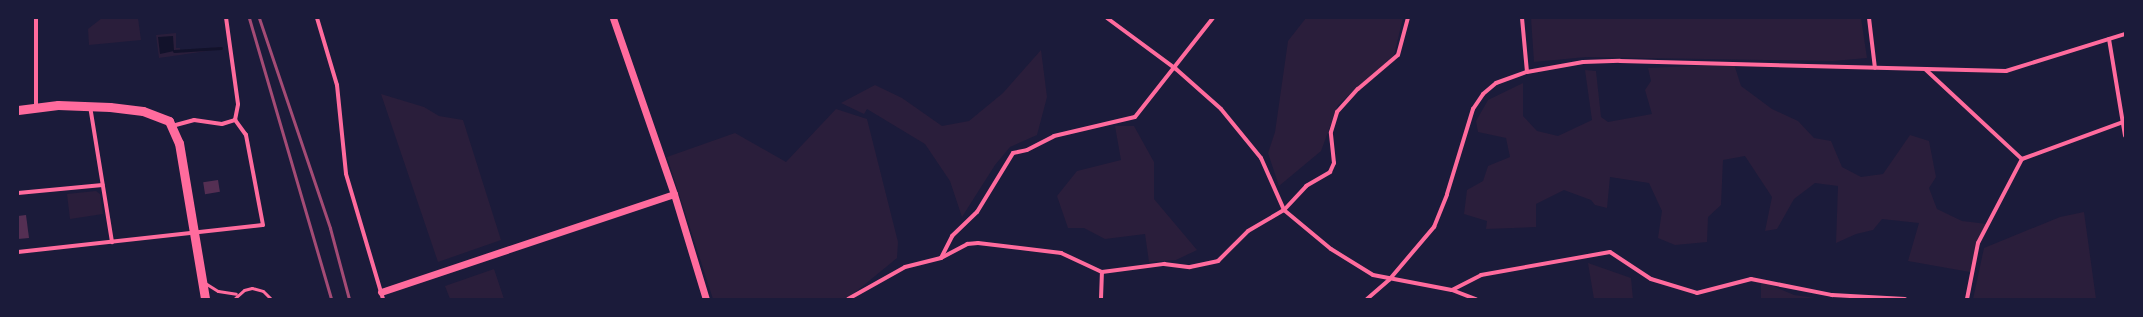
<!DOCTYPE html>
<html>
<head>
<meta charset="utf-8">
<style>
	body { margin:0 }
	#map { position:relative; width:2143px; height:317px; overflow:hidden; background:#1b1b3a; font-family:Lato,sans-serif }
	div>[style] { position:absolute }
	.green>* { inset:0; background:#2a1e3b }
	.water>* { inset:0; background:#12122b }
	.stream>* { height:3px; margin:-1.5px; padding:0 1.5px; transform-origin:1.5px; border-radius:1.5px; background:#12122b }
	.building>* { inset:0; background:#542f53; transform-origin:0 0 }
	.service>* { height:3px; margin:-1.5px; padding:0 1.5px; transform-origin:1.5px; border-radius:1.5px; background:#ff6b9d }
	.minor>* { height:4px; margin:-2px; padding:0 2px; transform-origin:2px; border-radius:2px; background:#ff6b9d }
	.tertiary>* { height:7px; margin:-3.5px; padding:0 3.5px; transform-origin:3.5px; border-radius:3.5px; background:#ff6b9d }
	.primary>* { height:9px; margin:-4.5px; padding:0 4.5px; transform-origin:4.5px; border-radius:4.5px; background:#ff6b9d }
	.rail>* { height:3px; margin:-1.5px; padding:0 1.5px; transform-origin:1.5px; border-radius:1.5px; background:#a44b75 }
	span { translate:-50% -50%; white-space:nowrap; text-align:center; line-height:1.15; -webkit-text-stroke:4px #1b1b3a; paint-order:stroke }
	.frame { position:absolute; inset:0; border:19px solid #1b1b3a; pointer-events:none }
</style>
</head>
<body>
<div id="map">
	<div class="green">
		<div style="clip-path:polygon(102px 18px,138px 18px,141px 40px,89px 45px,88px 29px)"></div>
		<div style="clip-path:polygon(1306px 18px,1403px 18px,1394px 55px,1338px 105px,1321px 151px,1279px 186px,1268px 153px,1275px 132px,1288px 41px)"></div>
		<div style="clip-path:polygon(1531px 18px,1861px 18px,1867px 58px,1833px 61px,1586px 57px,1534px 62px)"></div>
		<div style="clip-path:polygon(176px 33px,176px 48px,180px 48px,180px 51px,221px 47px,221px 49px,159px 58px,156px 35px)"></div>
		<div style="clip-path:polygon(1041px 50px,1047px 97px,1037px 135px,1010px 147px,995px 165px,962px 217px,950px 181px,925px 144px,867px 109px,864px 114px,841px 103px,875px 85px,902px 98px,942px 126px,969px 121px,1003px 93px)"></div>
		<div style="clip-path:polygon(1734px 64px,1741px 86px,1772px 109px,1798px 121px,1814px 138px,1831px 141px,1842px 167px,1861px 177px,1883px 174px,1910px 135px,1929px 141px,1936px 177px,1929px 188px,1937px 209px,1962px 221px,1987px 224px,1970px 272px,1908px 261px,1919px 223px,1882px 219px,1873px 230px,1856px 234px,1836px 243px,1838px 186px,1815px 183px,1794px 199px,1777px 229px,1765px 231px,1772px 197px,1745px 156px,1723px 160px,1721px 205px,1708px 217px,1707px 242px,1675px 245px,1658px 238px,1662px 211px,1649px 183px,1610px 177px,1607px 208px,1595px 205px,1591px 200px,1564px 190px,1536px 204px,1536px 227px,1486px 229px,1487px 221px,1464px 214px,1467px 190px,1483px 181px,1488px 166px,1510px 157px,1506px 138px,1478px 132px,1476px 121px,1488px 100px,1523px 83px,1523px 116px,1537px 131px,1558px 136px,1592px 120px,1585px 70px,1596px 71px,1601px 117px,1608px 122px,1652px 114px,1645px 90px,1651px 81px,1648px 68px)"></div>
		<div style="clip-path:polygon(381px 94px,424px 107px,439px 116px,463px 120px,501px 240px,438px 262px)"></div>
		<div style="clip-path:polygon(836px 109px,867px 119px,898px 242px,897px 258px,847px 299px,713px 299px,667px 157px,735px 133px,786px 162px)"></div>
		<div style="clip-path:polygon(1115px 126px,1134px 126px,1154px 162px,1154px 199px,1197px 250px,1176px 260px,1149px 262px,1145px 234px,1105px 239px,1084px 228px,1068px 228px,1057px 196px,1077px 171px,1121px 160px)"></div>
		<div style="clip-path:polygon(96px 191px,100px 194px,103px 214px,70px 219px,67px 194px)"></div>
		<div style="clip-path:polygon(2084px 212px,2096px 299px,1973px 299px,1984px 248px,2060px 217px)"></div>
		<div style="clip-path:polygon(1588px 263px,1631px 278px,1633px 299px,1594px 299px)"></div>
		<div style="clip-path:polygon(494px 269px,504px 299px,450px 299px,445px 286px)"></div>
		<div style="clip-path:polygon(1761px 281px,1794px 295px,1822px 299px,1761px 299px)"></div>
	</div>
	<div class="water">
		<div style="clip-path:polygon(173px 36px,174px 51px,160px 54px,158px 37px)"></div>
	</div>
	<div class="stream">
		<div style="left:174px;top:51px;width:47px;rotate:-3.7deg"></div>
	</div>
	<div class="building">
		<div style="left:218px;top:180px;width:12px;height:15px;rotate:81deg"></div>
		<div style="clip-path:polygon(26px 215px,29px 238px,18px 239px,18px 216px)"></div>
	</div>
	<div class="service">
		<div style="left:205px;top:283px;width:15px;rotate:32deg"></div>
		<div style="left:218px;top:291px;width:18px;rotate:9deg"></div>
		<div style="left:234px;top:299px;width:13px;rotate:-42deg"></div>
		<div style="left:244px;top:290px;width:8px;rotate:-14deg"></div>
		<div style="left:252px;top:288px;width:11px;rotate:15deg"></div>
		<div style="left:263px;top:291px;width:11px;rotate:45deg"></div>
	</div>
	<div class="minor">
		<div style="left:36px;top:18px;width:89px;rotate:90deg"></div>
		<div style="left:317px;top:18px;width:70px;rotate:73.4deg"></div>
		<div style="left:337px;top:85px;width:89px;rotate:84.2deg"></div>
		<div style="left:346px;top:174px;width:130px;rotate:73.5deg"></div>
		<div style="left:1107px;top:18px;width:86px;rotate:36.5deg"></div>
		<div style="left:1176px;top:69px;width:60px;rotate:41.6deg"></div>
		<div style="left:1221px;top:109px;width:63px;rotate:50.8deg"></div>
		<div style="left:1261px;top:158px;width:57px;rotate:66.1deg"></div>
		<div style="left:1284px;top:210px;width:61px;rotate:39.7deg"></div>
		<div style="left:1331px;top:249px;width:49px;rotate:31.8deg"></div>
		<div style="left:1373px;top:275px;width:80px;rotate:10.8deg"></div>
		<div style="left:1452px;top:290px;width:33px;rotate:-27deg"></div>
		<div style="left:1481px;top:275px;width:131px;rotate:-10.1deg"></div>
		<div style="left:1610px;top:252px;width:49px;rotate:33.4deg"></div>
		<div style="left:1651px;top:279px;width:48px;rotate:16.9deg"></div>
		<div style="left:1697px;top:293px;width:56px;rotate:-14.5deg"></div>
		<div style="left:1751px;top:279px;width:83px;rotate:11.2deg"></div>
		<div style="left:1832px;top:295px;width:73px;rotate:3.1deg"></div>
		<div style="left:1522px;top:18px;width:54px;rotate:84.7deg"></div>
		<div style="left:1869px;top:18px;width:50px;rotate:83.2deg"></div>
		<div style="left:2109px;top:39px;width:98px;rotate:80.6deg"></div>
		<div style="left:1925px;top:69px;width:132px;rotate:42.9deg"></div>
		<div style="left:2022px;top:159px;width:108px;rotate:-20.1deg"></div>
		<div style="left:90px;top:106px;width:138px;rotate:80.8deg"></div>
		<div style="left:172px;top:126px;width:23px;rotate:-15deg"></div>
		<div style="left:194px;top:120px;width:28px;rotate:8deg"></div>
		<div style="left:222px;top:124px;width:14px;rotate:-17deg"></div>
		<div style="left:235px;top:120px;width:16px;rotate:-79deg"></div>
		<div style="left:238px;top:104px;width:87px;rotate:-97.9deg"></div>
		<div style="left:18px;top:193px;width:85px;rotate:-5.4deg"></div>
		<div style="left:18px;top:252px;width:246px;rotate:-6.3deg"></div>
		<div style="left:263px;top:225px;width:92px;rotate:-100.7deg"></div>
		<div style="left:246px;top:135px;width:19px;rotate:-126deg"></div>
		<div style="left:941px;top:258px;width:25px;rotate:-63deg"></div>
		<div style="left:952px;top:236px;width:35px;rotate:-44deg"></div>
		<div style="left:977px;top:212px;width:69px;rotate:-58.6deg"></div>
		<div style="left:1013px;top:153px;width:14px;rotate:-12deg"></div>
		<div style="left:1027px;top:150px;width:30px;rotate:-27deg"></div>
		<div style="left:1054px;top:136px;width:83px;rotate:-13.2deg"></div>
		<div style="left:1135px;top:117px;width:126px;rotate:-51.8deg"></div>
		<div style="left:1452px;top:290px;width:26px;rotate:21deg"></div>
		<div style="left:848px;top:299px;width:65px;rotate:-29.3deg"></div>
		<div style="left:905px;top:267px;width:37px;rotate:-14deg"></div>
		<div style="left:941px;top:258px;width:30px;rotate:-28deg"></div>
		<div style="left:967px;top:244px;width:11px;rotate:-5deg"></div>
		<div style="left:978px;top:243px;width:84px;rotate:6.9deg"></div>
		<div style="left:1061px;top:253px;width:45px;rotate:24.9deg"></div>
		<div style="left:1102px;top:272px;width:63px;rotate:-7.4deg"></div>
		<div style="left:1164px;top:264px;width:26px;rotate:7deg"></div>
		<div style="left:1190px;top:267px;width:29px;rotate:-12deg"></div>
		<div style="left:1218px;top:261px;width:42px;rotate:-45deg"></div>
		<div style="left:1248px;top:231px;width:42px;rotate:-30.3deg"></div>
		<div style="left:1284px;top:210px;width:33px;rotate:-47deg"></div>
		<div style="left:1306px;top:186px;width:28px;rotate:-30deg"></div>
		<div style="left:1330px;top:172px;width:10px;rotate:-66deg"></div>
		<div style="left:1334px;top:163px;width:31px;rotate:-96deg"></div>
		<div style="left:1331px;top:132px;width:21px;rotate:-73deg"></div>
		<div style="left:1337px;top:112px;width:31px;rotate:-48deg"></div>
		<div style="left:1358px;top:89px;width:52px;rotate:-40.4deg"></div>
		<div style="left:1398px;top:55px;width:38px;rotate:-75deg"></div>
		<div style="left:1101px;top:299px;width:27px;rotate:-88deg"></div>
		<div style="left:1367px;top:299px;width:29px;rotate:-41deg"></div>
		<div style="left:1389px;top:280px;width:70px;rotate:-49.7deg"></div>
		<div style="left:1434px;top:227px;width:35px;rotate:-68deg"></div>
		<div style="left:1447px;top:194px;width:89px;rotate:-73deg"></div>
		<div style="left:1473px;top:109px;width:18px;rotate:-56deg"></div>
		<div style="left:1483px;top:94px;width:17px;rotate:-40deg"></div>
		<div style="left:1496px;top:83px;width:33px;rotate:-20deg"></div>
		<div style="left:1527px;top:72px;width:57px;rotate:-10.1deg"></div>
		<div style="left:1583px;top:62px;width:37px;rotate:-2deg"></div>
		<div style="left:1620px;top:61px;width:386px;rotate:1.5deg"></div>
		<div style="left:2006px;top:71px;width:125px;rotate:-17.3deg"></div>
		<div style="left:1967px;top:299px;width:57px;rotate:-78.9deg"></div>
		<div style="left:1978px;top:243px;width:95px;rotate:-62.4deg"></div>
	</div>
	<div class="tertiary">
		<div style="left:613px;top:18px;width:186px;rotate:70.9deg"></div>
		<div style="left:674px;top:194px;width:110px;rotate:73.1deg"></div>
		<div style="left:381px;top:292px;width:309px;rotate:-18.5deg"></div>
	</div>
	<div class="primary">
		<div style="left:18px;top:110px;width:40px;rotate:-7.1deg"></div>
		<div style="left:58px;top:105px;width:52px;rotate:2.2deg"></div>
		<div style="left:110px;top:107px;width:33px;rotate:7deg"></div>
		<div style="left:143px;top:111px;width:28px;rotate:21deg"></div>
		<div style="left:169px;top:121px;width:24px;rotate:66deg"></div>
		<div style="left:179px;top:143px;width:158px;rotate:80.5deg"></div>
	</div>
	<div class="rail">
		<div style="left:249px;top:18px;width:293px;rotate:73.7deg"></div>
		<div style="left:259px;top:18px;width:222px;rotate:71.3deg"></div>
		<div style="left:330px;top:228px;width:73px;rotate:75deg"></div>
	</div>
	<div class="frame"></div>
</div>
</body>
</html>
